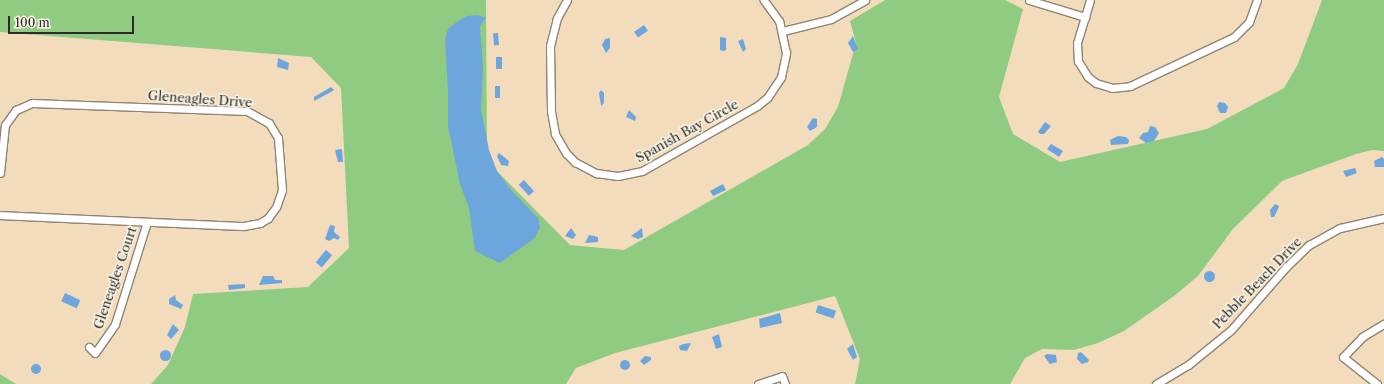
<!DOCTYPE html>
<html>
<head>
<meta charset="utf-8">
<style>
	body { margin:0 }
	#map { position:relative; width:1384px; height:384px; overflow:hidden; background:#f2dcbc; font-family:"Libre Caslon Text",serif }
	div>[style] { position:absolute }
	.green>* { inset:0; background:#8fcc82 }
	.water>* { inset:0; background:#6da6dd; transform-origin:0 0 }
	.round { border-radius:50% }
	.roads { filter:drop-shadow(1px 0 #8e8474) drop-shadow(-1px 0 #8e8474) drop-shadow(0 1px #8e8474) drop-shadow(0 -1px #8e8474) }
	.street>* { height:7px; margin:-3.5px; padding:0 3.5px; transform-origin:3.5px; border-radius:3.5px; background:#fff }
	span { translate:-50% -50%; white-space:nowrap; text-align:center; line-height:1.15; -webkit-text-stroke:3px #fcf5e5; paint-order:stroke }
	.street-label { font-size:13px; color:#2b2b2b }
	.scale { position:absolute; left:8px; top:16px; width:126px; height:18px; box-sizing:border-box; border:2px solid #2b2b2b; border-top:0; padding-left:5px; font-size:12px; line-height:14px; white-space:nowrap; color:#2b2b2b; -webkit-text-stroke:3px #fcf5e5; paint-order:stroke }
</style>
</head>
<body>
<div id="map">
	<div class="green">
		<div style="clip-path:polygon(0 0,486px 0,487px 153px,495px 169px,570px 245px,624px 250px,808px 145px,825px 129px,838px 107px,856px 43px,850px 21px,885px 0,1005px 0,1023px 9px,999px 97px,1013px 134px,1060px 162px,1207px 129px,1284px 88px,1298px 64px,1322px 0,1384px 0,1384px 151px,1372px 150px,1356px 154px,1282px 181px,1233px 229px,1198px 276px,1174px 296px,1124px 331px,1098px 343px,1074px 350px,1042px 349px,1025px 358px,1010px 384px,855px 384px,860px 359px,835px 296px,615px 353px,576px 368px,566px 384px,151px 384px,168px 365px,185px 327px,193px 294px,308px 287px,349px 248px,341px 88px,311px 57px,0 32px)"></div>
		<div style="clip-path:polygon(0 374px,16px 384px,0 384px)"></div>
	</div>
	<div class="water">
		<div style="clip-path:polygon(478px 15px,486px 18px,480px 26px,483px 68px,481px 109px,489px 150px,497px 171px,511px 190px,538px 218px,540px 227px,535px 238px,500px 263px,475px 251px,469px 208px,460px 184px,448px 126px,448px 93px,445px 39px,448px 29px,458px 21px,467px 16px)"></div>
		<div style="left:644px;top:25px;width:7px;height:12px;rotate:56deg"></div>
		<div style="left:498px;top:33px;width:12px;height:5px;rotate:85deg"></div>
		<div style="clip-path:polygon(853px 36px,858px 49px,853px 52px,848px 43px)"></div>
		<div style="clip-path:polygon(720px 37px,726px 38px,726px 50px,723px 51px,720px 50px)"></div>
		<div style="clip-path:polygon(610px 38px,610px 48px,606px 53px,602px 45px,605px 39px)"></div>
		<div style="clip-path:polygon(743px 39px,746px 49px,743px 52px,738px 41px)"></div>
		<div style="left:496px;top:57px;width:6px;height:12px"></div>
		<div style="clip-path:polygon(278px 58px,289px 63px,288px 70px,277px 67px)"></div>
		<div style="left:495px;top:86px;width:5px;height:12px"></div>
		<div style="clip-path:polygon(331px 87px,334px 90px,331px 92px,314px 101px,314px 97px)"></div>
		<div style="clip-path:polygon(601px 90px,604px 93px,604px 103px,601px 106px,599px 93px)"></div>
		<div style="clip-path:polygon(1219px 102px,1225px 103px,1228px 107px,1226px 113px,1220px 113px,1217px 106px)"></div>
		<div style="clip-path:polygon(629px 110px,636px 117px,635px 121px,626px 117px)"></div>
		<div style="clip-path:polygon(813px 118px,817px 119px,817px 127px,810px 131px,807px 127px)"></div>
		<div style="clip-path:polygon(1045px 122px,1051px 126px,1044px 134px,1040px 134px,1038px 132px)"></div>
		<div style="clip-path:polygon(1150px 126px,1155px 127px,1159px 133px,1154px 141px,1146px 143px,1139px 138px,1143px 133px,1148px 132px)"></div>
		<div style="clip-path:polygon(1118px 136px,1126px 137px,1129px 140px,1128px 144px,1111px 145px,1110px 140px)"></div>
		<div style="clip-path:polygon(1051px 144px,1063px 151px,1059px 157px,1047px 149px)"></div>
		<div style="clip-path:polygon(342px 149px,343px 162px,338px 162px,335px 150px)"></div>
		<div style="clip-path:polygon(499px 153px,509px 161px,508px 166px,501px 165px,497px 156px)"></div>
		<div style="clip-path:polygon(1382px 157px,1384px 159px,1384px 167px,1375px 167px,1374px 161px)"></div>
		<div style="clip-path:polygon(1355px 168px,1357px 173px,1346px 177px,1343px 171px)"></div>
		<div style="left:524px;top:180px;width:15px;height:7px;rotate:48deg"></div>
		<div style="clip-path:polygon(723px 184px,726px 190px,713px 196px,710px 191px)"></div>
		<div style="clip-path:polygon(1275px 204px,1279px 206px,1278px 209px,1274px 217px,1271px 217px,1270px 210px)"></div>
		<div style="clip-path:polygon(330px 225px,335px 226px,334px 232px,340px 237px,338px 240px,334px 238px,329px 241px,325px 239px)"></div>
		<div style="clip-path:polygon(571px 228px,576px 235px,573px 239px,565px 236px)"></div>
		<div style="clip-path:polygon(642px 228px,643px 237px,638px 239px,631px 236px)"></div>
		<div style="clip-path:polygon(589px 235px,598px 237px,598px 242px,585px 243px)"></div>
		<div style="left:326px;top:250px;width:8px;height:16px;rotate:40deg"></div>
		<div class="round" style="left:1203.5px;top:270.5px;width:11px;height:11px"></div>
		<div style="clip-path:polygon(263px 276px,273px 276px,275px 280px,282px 280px,282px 283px,259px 285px)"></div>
		<div style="clip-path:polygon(245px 284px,245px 288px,229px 290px,228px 285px)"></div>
		<div style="left:65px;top:293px;width:17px;height:9px;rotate:25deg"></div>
		<div style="clip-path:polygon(175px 295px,176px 300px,183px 305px,181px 309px,169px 304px,169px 299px)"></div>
		<div style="left:818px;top:305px;width:19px;height:8px;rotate:18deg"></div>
		<div style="clip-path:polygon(780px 313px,782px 323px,760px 328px,759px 319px)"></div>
		<div style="clip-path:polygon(173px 324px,179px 330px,171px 339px,167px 335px)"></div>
		<div style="clip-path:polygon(719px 334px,722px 347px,716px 349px,712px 337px)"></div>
		<div style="clip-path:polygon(691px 343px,687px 351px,680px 350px,679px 346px,683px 344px)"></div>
		<div style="clip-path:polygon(853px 344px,857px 357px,853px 360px,847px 349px)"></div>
		<div class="round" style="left:159.5px;top:349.5px;width:11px;height:11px"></div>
		<div style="clip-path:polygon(1081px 352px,1089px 360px,1088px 362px,1082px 364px,1077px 359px,1078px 353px)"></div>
		<div style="clip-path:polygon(1047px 354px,1056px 355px,1057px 362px,1050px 364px,1044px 356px)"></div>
		<div style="clip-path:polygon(645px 356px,651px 357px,651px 360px,644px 365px,640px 361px)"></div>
		<div class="round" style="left:620px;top:360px;width:10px;height:10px"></div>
		<div class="round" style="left:31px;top:364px;width:10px;height:10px"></div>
	</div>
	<div class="roads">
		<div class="street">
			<div style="left:567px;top:0;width:21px;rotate:119deg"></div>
			<div style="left:557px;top:18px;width:29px;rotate:104deg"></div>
			<div style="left:550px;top:46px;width:65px;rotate:89.1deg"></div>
			<div style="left:551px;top:111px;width:23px;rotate:80deg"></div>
			<div style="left:555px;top:134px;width:22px;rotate:60deg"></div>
			<div style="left:566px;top:153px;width:13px;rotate:45deg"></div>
			<div style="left:575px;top:162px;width:24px;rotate:28deg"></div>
			<div style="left:596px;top:173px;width:22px;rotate:8deg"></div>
			<div style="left:618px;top:176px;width:25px;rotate:-12deg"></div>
			<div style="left:642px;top:171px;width:132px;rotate:-29.5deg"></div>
			<div style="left:757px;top:106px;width:13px;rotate:-39deg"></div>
			<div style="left:767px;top:98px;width:25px;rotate:-56deg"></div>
			<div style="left:781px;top:77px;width:25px;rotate:-78deg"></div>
			<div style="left:786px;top:53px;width:33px;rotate:-102deg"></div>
			<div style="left:779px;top:21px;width:26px;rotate:-126deg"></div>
			<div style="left:1029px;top:0;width:59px;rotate:16.9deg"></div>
			<div style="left:1090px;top:0;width:45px;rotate:106.8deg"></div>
			<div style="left:1077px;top:43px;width:18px;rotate:87deg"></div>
			<div style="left:1078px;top:61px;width:19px;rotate:58deg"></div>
			<div style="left:1088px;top:77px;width:10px;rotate:37deg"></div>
			<div style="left:1096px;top:83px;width:17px;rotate:17deg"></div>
			<div style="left:1112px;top:88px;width:18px;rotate:-6deg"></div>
			<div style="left:1130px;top:86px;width:115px;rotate:-25.2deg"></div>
			<div style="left:1234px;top:37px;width:21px;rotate:-45deg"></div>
			<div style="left:1249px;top:22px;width:23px;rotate:-70deg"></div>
			<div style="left:783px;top:31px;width:49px;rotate:-14deg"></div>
			<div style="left:831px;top:19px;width:39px;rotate:-29deg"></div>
			<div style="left:0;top:173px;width:48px;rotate:-84.1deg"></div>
			<div style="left:5px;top:125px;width:19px;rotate:-54deg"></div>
			<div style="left:16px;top:110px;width:17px;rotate:-24deg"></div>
			<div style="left:32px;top:103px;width:215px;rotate:2.1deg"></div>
			<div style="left:247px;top:111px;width:25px;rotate:29deg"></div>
			<div style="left:269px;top:123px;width:17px;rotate:59deg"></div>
			<div style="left:278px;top:138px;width:52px;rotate:85.6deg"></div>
			<div style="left:282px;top:190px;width:18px;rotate:109deg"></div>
			<div style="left:276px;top:207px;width:14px;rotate:126deg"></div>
			<div style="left:268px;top:218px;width:9px;rotate:148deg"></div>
			<div style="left:260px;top:223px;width:17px;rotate:170deg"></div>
			<div style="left:243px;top:226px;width:243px;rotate:-177.4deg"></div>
			<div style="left:89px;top:347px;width:8px;rotate:45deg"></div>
			<div style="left:95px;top:353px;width:35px;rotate:-55deg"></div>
			<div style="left:115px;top:324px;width:107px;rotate:-72.6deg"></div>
			<div style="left:758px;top:384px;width:25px;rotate:-18deg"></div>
			<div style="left:782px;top:376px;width:9px;rotate:69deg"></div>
			<div style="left:1156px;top:384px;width:37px;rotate:-31deg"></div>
			<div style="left:1188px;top:365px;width:55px;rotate:-39.1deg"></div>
			<div style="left:1231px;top:330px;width:84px;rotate:-48.9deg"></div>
			<div style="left:1286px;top:267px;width:32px;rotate:-44deg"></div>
			<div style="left:1309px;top:245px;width:35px;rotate:-29deg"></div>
			<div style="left:1340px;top:228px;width:45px;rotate:-12.8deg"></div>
			<div style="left:1377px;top:384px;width:43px;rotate:-141.5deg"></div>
			<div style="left:1343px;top:357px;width:28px;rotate:-46deg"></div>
			<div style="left:1362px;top:337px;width:26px;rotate:-31deg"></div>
		</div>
	</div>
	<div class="street-label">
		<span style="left:200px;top:99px;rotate:4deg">Gleneagles Drive</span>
		<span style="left:687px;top:131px;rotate:-29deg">Spanish Bay Circle</span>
		<span style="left:115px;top:278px;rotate:-71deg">Gleneagles Court</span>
		<span style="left:1257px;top:283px;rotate:-46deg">Pebble Beach Drive</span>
	</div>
	<div class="scale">100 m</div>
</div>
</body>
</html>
